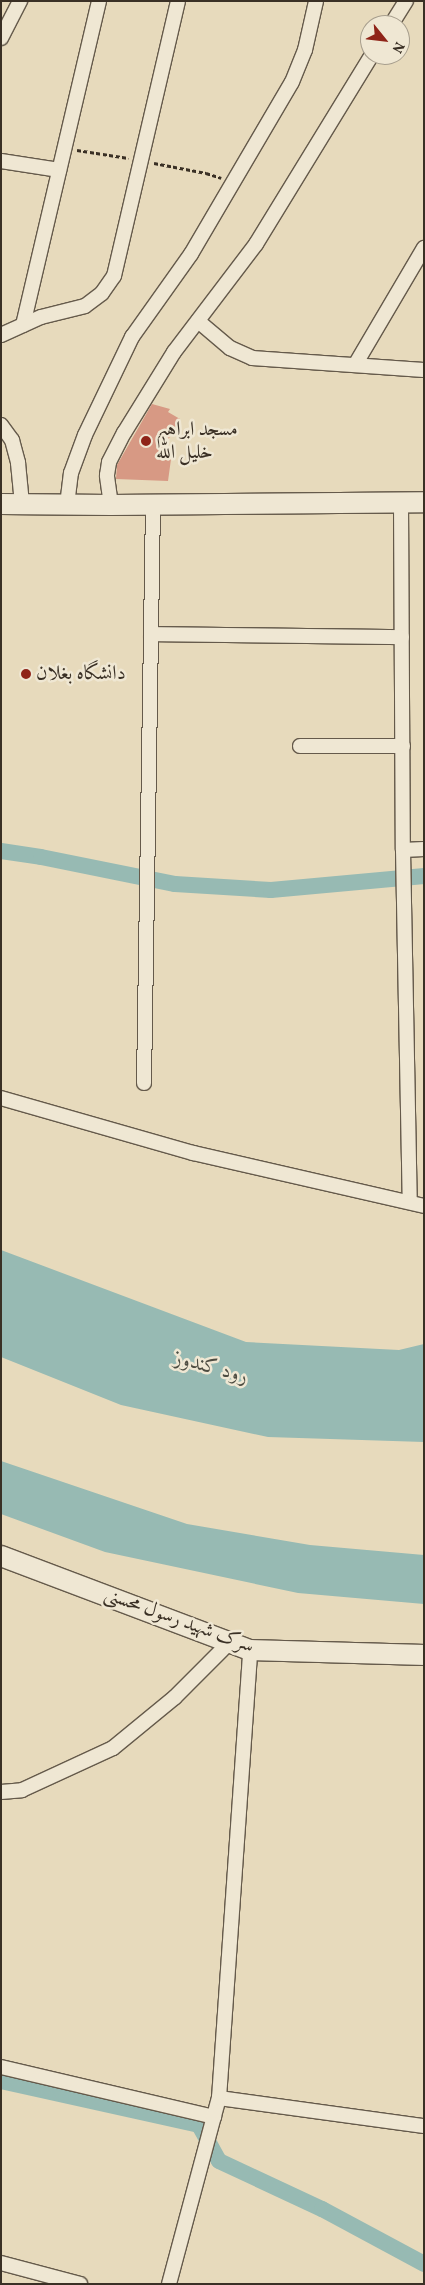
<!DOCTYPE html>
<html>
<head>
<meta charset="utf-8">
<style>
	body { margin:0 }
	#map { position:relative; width:425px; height:2285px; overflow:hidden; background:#e7dabc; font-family:Vollkorn,Amiri,serif }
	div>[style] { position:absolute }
	.water>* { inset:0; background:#97bab3 }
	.canal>* { height:16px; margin:-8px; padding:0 8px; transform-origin:8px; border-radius:8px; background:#97bab3 }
	.building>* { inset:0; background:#d79984 }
	.path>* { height:3px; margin-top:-1.5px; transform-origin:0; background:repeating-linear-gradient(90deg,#3a3025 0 4px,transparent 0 6.5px) }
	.roads { filter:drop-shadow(1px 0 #655a4b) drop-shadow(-1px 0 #655a4b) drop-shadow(0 1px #655a4b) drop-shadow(0 -1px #655a4b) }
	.street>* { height:14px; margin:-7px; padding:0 7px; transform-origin:7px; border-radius:7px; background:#efe7d3 }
	.secondary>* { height:20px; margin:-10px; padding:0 10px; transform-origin:10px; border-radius:10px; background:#efe7d3 }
	.dots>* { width:14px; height:14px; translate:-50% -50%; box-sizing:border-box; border:2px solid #efe7d3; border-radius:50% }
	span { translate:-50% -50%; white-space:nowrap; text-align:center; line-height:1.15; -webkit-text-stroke:5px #efe7d3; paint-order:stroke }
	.poi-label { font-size:20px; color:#3a3025 }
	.left { translate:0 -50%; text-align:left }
	.street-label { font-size:20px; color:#3a3025 }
	.water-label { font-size:21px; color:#4d4c41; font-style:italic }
	.frame { position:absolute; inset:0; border:2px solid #3a3025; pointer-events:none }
	.north { position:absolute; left:360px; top:15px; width:50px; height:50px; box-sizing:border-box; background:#efe7d3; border:1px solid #a79e8d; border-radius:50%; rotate:119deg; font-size:14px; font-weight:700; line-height:20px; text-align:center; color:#3a3025 }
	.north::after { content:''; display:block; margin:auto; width:18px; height:22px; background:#8f2418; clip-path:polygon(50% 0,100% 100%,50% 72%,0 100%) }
</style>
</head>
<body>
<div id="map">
	<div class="water">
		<div style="clip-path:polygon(1px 1250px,246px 1342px,399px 1350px,424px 1344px,424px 1442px,268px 1437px,121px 1405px,1px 1357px)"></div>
		<div style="clip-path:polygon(1px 1461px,187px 1524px,310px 1545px,424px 1555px,424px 1604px,298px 1593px,105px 1552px,1px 1514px)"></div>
	</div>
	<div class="canal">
		<div style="left:1px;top:851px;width:40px;rotate:8.5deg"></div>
		<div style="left:41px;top:857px;width:137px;rotate:11.4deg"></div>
		<div style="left:175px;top:884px;width:96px;rotate:3.6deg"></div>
		<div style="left:271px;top:890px;width:154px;rotate:-5.2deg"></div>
		<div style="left:1px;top:2081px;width:203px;rotate:12.5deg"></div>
		<div style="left:199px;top:2125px;width:41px;rotate:60.9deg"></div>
		<div style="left:219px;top:2161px;width:114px;rotate:25deg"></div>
		<div style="left:322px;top:2209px;width:116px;rotate:28.3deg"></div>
	</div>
	<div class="building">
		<div style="clip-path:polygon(152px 404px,170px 409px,168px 412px,180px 419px,164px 447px,172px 452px,168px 481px,116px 479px,117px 465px)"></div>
	</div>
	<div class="path">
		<div style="left:77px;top:150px;width:52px;rotate:8.9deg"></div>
		<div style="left:154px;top:163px;width:53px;rotate:10.9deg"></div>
		<div style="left:206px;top:173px;width:16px;rotate:18deg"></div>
	</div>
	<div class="roads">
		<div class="street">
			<div style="left:391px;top:25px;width:28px;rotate:-58deg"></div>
			<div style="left:1px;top:38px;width:42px;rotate:-62.8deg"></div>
			<div style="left:1px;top:161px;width:59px;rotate:8.8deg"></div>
			<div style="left:198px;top:321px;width:42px;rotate:40.2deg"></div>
			<div style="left:230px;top:348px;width:24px;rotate:24deg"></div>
			<div style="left:252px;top:358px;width:172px;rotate:4deg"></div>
			<div style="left:23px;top:325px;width:333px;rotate:-76.8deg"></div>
			<div style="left:1px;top:335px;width:44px;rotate:-24.2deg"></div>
			<div style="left:41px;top:317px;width:45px;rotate:-14deg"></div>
			<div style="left:85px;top:306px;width:21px;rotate:-37deg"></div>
			<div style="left:102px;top:293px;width:21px;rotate:-55deg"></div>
			<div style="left:114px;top:276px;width:282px;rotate:-76.9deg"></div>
			<div style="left:355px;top:365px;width:136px;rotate:-59.5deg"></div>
			<div style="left:1px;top:425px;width:19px;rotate:54deg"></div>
			<div style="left:12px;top:440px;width:24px;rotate:75deg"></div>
			<div style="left:18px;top:463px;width:41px;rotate:84.4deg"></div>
			<div style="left:401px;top:503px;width:347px;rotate:89.7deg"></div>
			<div style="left:403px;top:850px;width:352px;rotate:88.9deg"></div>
			<div style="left:67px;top:505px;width:32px;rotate:-83deg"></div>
			<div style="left:71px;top:473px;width:40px;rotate:-69.8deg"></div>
			<div style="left:85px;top:435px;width:109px;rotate:-64.4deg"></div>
			<div style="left:132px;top:337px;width:102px;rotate:-54.6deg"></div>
			<div style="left:191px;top:254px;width:199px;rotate:-59.6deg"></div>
			<div style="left:292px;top:82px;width:35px;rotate:-68deg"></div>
			<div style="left:305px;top:50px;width:50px;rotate:-77.3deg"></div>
			<div style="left:111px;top:505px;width:30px;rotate:-98deg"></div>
			<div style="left:107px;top:475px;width:13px;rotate:-81deg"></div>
			<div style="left:109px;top:462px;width:33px;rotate:-63deg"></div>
			<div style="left:124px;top:433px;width:95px;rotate:-58.3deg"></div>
			<div style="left:174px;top:352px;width:136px;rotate:-52.8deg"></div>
			<div style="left:256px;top:244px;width:222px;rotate:-58.5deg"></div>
			<div style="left:151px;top:634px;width:251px;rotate:0.7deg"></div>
			<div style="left:300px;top:746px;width:103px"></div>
			<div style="left:403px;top:850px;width:21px;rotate:-3deg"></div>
			<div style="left:144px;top:1083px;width:578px;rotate:-89.11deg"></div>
			<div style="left:1px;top:1098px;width:200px;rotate:16deg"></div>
			<div style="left:193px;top:1153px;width:237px;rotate:12.9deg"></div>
			<div style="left:1px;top:1792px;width:21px;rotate:-5deg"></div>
			<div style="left:22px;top:1790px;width:100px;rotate:-24.8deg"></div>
			<div style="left:113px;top:1748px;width:80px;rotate:-39.4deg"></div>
			<div style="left:175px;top:1697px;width:76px;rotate:-45deg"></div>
			<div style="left:1px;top:2067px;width:219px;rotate:13.2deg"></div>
			<div style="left:219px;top:2098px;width:207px;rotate:7.8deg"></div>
			<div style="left:1px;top:2263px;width:82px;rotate:14.9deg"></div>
			<div style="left:169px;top:2284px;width:193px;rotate:-75deg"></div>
			<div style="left:219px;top:2098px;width:449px;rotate:-86deg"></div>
		</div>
		<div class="secondary">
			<div style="left:1px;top:504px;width:110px;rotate:0.5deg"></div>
			<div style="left:111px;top:505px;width:313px;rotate:-0.5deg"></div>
			<div style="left:1px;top:1556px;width:266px;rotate:20.7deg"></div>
			<div style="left:250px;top:1650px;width:174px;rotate:1.6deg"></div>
		</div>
	</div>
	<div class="dots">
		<div style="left:146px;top:441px;background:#8f2418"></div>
		<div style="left:26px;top:674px;background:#8f2418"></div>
	</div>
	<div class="poi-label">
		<span class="left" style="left:156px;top:442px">مسجد ابراهیم<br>خلیل الله</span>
		<span class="left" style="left:36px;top:674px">دانشگاه بغلان</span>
	</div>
	<div class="street-label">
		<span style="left:179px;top:1621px;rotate:20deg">سرک شهید رسول محسنی</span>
	</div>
	<div class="water-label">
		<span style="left:211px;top:1368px;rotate:15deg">رود کندوز</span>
	</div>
	<div class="frame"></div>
	<div class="north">N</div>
</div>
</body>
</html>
